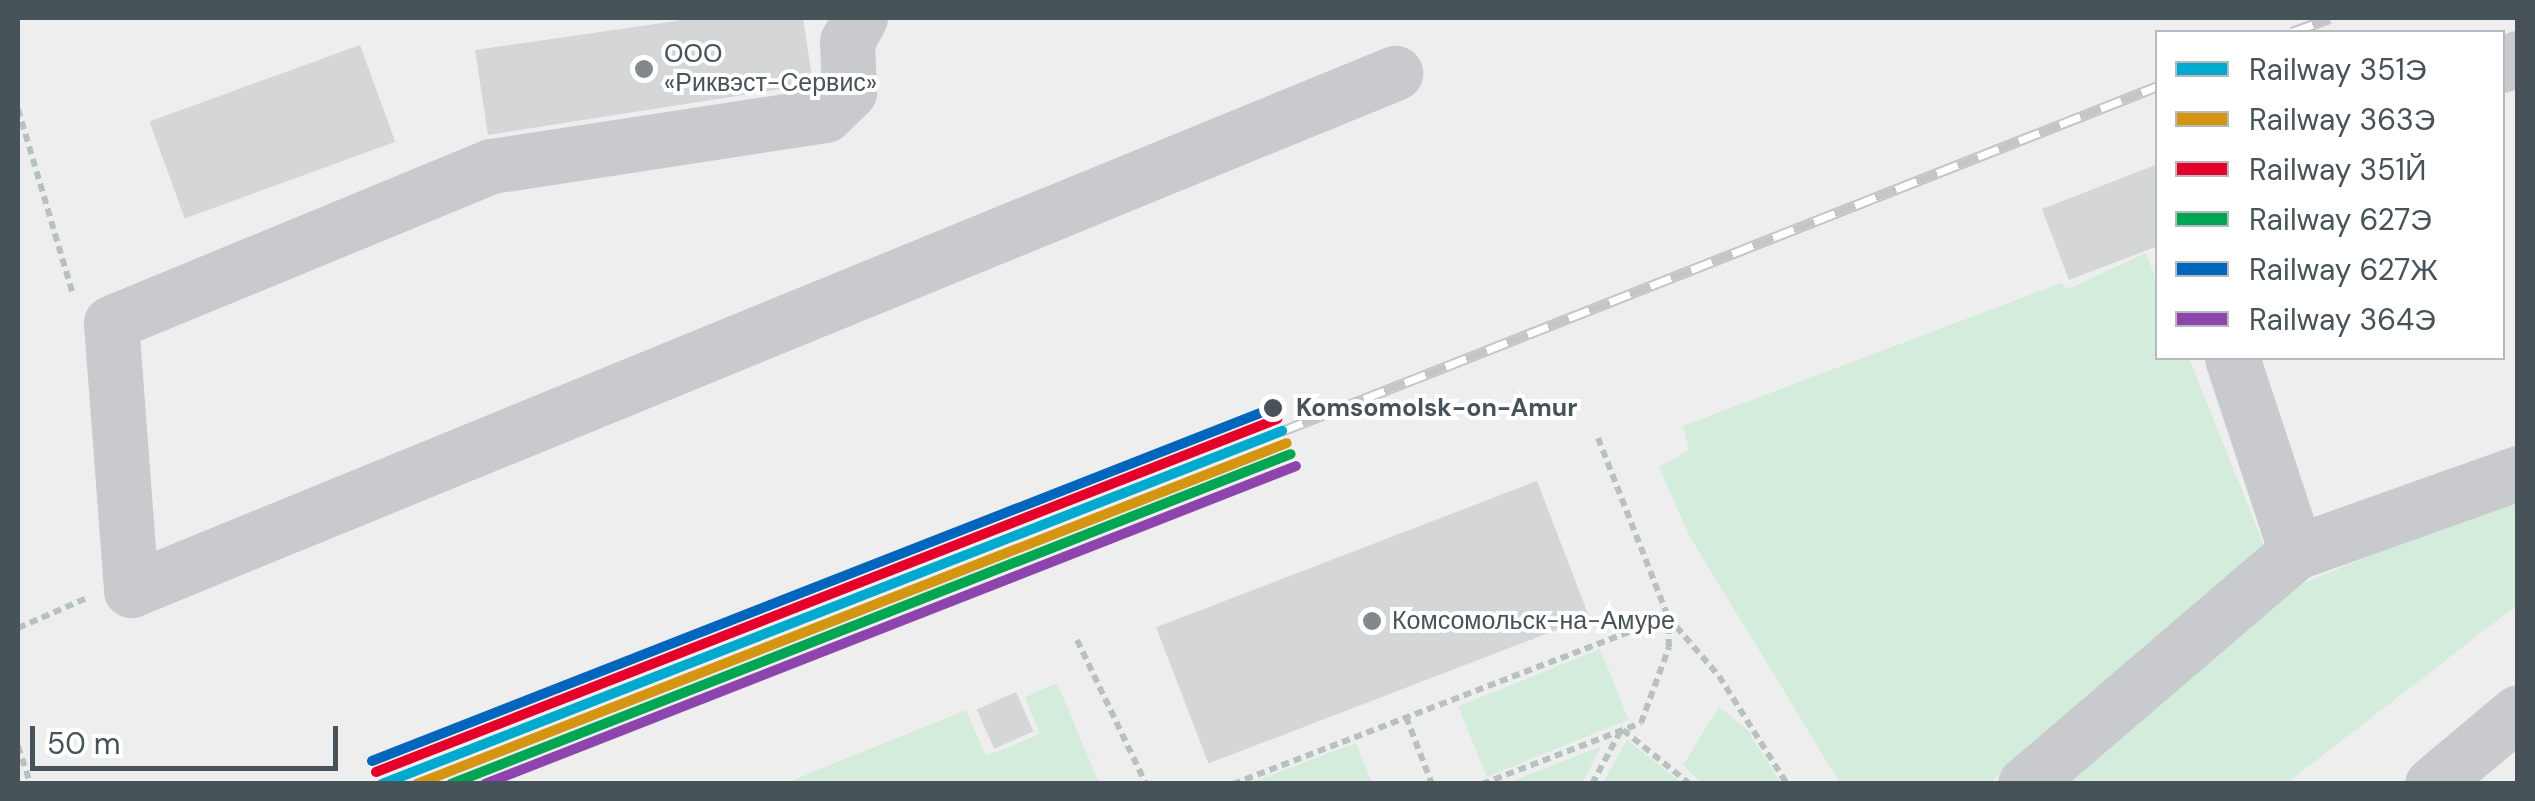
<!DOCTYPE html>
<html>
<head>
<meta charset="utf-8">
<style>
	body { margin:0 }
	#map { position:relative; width:2535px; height:801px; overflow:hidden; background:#efeeee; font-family:"DM Sans",sans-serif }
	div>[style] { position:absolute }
	.green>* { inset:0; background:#d4ecdc; transform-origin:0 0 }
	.building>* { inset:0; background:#d5d6d7; transform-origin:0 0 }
	.path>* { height:6px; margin-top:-3px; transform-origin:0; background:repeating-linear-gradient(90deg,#b7c2be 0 8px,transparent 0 13px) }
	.minor>* { height:55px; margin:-27.5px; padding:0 27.5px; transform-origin:27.5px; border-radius:27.5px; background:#c8cacd }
	.rail>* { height:11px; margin-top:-5.5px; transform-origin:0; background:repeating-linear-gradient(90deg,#fff 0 22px,#c3c5c7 0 44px); box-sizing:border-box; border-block:2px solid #c3c5c7 }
	.rail-1>* { height:10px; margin:-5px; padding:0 5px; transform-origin:5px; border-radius:5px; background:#00a9ce }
	.rail-2>* { height:10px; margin:-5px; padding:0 5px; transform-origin:5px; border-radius:5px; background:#d49512 }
	.rail-3>* { height:10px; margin:-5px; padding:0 5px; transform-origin:5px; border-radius:5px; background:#e4002b }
	.rail-4>* { height:10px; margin:-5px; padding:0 5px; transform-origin:5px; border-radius:5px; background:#00a651 }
	.rail-5>* { height:10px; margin:-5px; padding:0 5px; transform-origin:5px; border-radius:5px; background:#0065bd }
	.rail-6>* { height:10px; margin:-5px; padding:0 5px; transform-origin:5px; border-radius:5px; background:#8e44ad }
	.dots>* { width:28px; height:28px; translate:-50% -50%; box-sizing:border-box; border:5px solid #fff; border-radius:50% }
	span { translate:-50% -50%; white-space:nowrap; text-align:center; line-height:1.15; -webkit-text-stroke:8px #fff; paint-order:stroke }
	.poi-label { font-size:25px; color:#475259 }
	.left { translate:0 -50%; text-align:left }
	.stop-label { font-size:25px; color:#475259; font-weight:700 }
	.frame { position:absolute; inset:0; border:20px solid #475259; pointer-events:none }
	.legend { position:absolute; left:2155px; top:30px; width:350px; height:330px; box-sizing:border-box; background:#fff; border:2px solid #b5babd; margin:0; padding:12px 18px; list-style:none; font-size:30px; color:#475259 }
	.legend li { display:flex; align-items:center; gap:20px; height:50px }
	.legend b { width:50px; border:2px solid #b5babd }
	.scale { position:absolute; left:30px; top:726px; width:308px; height:45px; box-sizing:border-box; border:5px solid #475259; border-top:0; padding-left:12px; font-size:30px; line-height:35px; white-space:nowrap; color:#475259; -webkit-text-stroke:8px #fff; paint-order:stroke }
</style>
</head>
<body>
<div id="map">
	<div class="green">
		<div style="clip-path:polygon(2146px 253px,2157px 281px,2158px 358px,2189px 358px,2266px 550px,1989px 783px,1840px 783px,1690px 537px,1659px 467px,1689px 450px,1683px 426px,2061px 283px,2068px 289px)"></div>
		<div style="clip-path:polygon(2517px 495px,2517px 605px,2287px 783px,2057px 784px,2292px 588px)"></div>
		<div style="left:1600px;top:649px;width:76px;height:153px;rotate:68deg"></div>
		<div style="clip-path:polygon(1057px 683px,1099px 783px,786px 783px,966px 710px,986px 756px,1040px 734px,1025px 697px)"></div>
		<div style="clip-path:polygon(1719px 707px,1746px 728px,1781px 783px,1701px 783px,1683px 765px)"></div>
		<div style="clip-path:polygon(1627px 740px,1682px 783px,1603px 783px)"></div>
		<div style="clip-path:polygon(1356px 743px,1372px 783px,1249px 783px)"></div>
		<div style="clip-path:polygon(1602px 746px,1582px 783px,1510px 782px)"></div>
	</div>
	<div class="building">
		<div style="clip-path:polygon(697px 18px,803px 18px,813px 84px,488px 135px,475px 50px)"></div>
		<div style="left:360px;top:45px;width:103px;height:224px;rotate:70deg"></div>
		<div style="clip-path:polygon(2158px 164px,2158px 246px,2069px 280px,2042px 209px)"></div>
		<div style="left:1537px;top:481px;width:146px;height:408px;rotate:69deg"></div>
		<div style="left:1016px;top:692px;width:43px;height:43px;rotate:66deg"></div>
	</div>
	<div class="path">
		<div style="left:18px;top:109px;width:194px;rotate:73.5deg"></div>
		<div style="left:1598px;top:438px;width:192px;rotate:68.6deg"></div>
		<div style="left:1668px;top:617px;width:78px;rotate:49.2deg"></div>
		<div style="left:1719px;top:676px;width:128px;rotate:57.8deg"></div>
		<div style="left:18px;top:628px;width:75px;rotate:-23.5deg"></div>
		<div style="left:1077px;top:640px;width:160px;rotate:64.4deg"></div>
		<div style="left:1406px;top:717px;width:72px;rotate:68.8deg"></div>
		<div style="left:1623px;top:730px;width:86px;rotate:38.9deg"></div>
		<div style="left:18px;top:746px;width:40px;rotate:72deg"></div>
		<div style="left:1233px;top:784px;width:466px;rotate:-21deg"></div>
		<div style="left:1482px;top:784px;width:170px;rotate:-21deg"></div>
		<div style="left:1641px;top:723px;width:81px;rotate:-69.8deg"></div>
		<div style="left:1669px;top:647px;width:29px;rotate:-92deg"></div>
		<div style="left:1592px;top:784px;width:59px;rotate:-61.7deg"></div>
	</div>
	<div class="minor">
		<div style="left:860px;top:18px;width:26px;rotate:119deg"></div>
		<div style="left:847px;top:41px;width:51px;rotate:87.8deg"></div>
		<div style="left:849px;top:92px;width:33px;rotate:136deg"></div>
		<div style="left:825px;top:115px;width:338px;rotate:171.3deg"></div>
		<div style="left:491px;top:166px;width:411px;rotate:157.6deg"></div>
		<div style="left:111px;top:323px;width:268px;rotate:85.7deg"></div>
		<div style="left:131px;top:590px;width:1366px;rotate:-22.25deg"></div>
		<div style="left:2502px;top:65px;width:17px;rotate:-24deg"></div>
		<div style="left:2232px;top:358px;width:204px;rotate:71.7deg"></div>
		<div style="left:2025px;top:784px;width:357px;rotate:-40.6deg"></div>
		<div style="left:2296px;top:552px;width:236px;rotate:-19.6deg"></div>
		<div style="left:2432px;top:784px;width:112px;rotate:-39.9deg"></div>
	</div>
	<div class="rail">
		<div style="left:2292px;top:32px;width:40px;rotate:-20.2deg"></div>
		<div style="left:1282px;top:431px;width:941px;rotate:-21.5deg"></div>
	</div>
	<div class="rail-1">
		<div style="left:382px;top:784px;width:967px;rotate:-21.42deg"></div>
	</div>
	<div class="rail-2">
		<div style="left:417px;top:784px;width:934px;rotate:-21.4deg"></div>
	</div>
	<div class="rail-3">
		<div style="left:376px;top:772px;width:968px;rotate:-21.39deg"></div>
	</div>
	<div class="rail-4">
		<div style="left:451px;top:784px;width:902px;rotate:-21.45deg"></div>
	</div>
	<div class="rail-5">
		<div style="left:372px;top:761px;width:968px;rotate:-21.39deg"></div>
	</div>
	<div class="rail-6">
		<div style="left:485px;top:784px;width:871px;rotate:-21.41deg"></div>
	</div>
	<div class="dots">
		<div style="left:644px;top:69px;background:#82898d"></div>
		<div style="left:1273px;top:408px;background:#475259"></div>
		<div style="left:1372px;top:621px;background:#82898d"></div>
	</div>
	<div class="poi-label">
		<span class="left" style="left:664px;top:69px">ООО<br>«Риквэст-Cервис»</span>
		<span class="left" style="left:1392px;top:621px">Комсомольск-на-Амуре</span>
	</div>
	<div class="stop-label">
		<span class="left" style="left:1296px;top:408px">Komsomolsk-on-Amur</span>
	</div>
	<div class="frame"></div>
	<ul class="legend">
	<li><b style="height:12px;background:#00a9ce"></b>Railway 351Э</li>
	<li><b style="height:12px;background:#d49512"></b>Railway 363Э</li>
	<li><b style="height:12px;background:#e4002b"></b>Railway 351Й</li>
	<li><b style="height:12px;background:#00a651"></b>Railway 627Э</li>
	<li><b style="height:12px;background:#0065bd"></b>Railway 627Ж</li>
	<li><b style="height:12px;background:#8e44ad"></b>Railway 364Э</li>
	</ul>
	<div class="scale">50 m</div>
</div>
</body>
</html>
